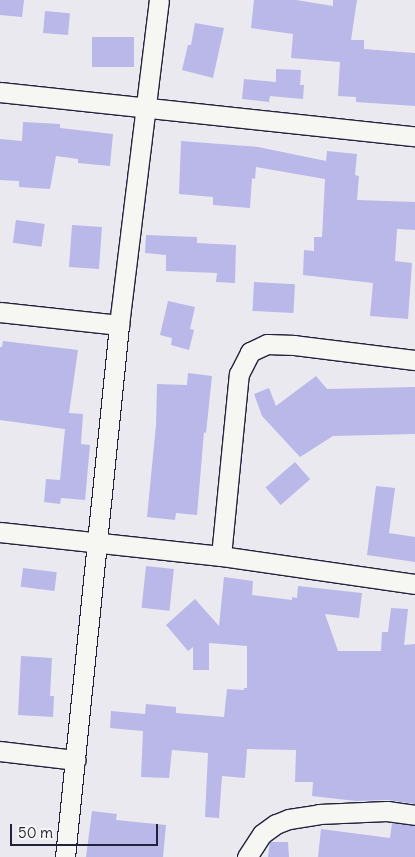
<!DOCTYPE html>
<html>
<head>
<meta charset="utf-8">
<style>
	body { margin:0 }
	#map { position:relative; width:415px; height:857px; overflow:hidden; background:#eae9f0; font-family:Delius,sans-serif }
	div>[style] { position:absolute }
	.building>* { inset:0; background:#bab7e9; transform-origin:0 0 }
	.roads { filter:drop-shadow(1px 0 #22223b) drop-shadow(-1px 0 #22223b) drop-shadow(0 1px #22223b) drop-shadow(0 -1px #22223b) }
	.street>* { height:19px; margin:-9.5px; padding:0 9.5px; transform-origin:9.5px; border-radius:9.5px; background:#f6f6f2 }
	span { translate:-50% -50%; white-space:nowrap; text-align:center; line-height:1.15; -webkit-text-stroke:4.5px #f6f6f2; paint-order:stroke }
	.scale { position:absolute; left:10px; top:824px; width:148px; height:22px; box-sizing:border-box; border:2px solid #22223b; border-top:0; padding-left:6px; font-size:15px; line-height:18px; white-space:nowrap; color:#22223b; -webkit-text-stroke:4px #f6f6f2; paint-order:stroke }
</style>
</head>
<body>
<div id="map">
	<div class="building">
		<div style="clip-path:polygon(0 0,24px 0,22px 17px,0 15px)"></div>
		<div style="clip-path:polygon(254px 0,296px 0,333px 6px,333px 0,357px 0,351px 40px,364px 40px,364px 49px,415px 53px,415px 106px,356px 102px,356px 97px,338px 96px,340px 62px,291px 58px,293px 34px,251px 28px)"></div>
		<div style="left:45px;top:11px;width:25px;height:22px;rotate:5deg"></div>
		<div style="clip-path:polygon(195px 23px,224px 28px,213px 78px,182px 70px,188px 45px,191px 45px)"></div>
		<div style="left:92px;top:37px;width:42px;height:30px"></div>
		<div style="clip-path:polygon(276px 69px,301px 70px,300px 85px,304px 85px,303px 99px,270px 96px,269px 102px,242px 99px,244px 79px,276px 82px)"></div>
		<div style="clip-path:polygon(23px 122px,60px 124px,60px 128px,113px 134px,110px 166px,78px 163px,78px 159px,56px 156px,50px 189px,19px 187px,19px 181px,0 180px,0 139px,22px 141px)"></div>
		<div style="clip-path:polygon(181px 141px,258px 147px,326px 161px,327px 151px,357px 154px,355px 175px,359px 176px,357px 200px,415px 202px,415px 230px,397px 229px,395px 261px,412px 263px,408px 319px,370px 316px,373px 283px,303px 275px,304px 250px,314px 251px,314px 237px,322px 237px,325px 179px,256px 167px,255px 179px,252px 178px,250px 208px,213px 205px,213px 197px,179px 194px)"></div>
		<div style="left:16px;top:220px;width:29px;height:23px;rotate:8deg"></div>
		<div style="left:72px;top:225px;width:30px;height:42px;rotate:4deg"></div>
		<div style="clip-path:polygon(146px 235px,197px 237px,197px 243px,236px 245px,235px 283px,216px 282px,217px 273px,166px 271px,166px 255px,145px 253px)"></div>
		<div style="left:254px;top:282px;width:41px;height:29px;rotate:3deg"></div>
		<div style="clip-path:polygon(168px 301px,195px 307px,190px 329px,194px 330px,189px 350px,171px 345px,172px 338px,160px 335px)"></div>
		<div style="clip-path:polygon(3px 341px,78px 350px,69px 413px,83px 414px,81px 444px,90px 445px,85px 500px,61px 498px,60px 504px,44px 502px,46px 479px,60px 480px,65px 429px,0 420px,0 347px,2px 347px)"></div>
		<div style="clip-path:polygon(188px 373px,212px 376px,206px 433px,204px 432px,197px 515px,176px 513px,175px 520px,147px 517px,156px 425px,157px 384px,187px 385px)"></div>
		<div style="clip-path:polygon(316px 376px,327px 389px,415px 387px,415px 434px,333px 436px,300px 457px,262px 416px,254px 394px,269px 388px,276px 406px)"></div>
		<div style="left:295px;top:462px;width:23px;height:39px;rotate:49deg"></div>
		<div style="clip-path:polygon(376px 486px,395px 488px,389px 533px,415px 537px,415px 562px,367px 555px)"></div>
		<div style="left:146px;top:566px;width:28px;height:42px;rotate:6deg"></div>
		<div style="left:23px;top:568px;width:34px;height:19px;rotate:7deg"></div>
		<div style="clip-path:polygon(224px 577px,253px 581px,252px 595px,292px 600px,292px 597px,297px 598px,298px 586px,362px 593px,359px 618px,325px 614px,338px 651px,381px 651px,382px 632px,388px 632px,391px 608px,408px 609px,404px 645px,415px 644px,415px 804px,388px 800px,356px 801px,312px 796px,313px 782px,295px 782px,296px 750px,247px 749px,245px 778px,222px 776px,219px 818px,205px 817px,208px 753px,172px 750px,169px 778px,141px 777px,143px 731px,110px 728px,111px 711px,145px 714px,146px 704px,176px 707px,176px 713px,224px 717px,227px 689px,244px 690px,244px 688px,247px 688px,247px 646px,209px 643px,209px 670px,193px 670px,193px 647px,188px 651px,166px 625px,195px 599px,219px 626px)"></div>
		<div style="clip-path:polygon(21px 656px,52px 658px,50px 696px,54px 696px,53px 717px,18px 715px)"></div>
		<div style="clip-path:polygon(92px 811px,117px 814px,116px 820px,166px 825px,163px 857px,86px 857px)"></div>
		<div style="clip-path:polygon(392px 823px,415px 826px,415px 857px,318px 857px,321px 829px,390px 838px)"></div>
		<div style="clip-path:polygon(270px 842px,288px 842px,289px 857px,268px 857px)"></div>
	</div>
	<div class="roads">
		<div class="street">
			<div style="left:0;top:92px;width:417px;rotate:6.1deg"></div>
			<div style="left:0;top:312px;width:120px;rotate:6.2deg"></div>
			<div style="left:0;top:532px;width:222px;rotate:6.2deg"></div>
			<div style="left:221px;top:556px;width:196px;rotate:8.2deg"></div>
			<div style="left:221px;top:556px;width:183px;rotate:-84.4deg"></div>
			<div style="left:239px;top:374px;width:25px;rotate:-63deg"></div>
			<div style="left:250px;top:352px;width:19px;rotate:-25deg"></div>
			<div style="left:267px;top:344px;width:27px;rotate:2deg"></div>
			<div style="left:294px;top:345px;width:122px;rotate:7.1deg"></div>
			<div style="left:0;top:751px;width:76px;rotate:6.8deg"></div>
			<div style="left:65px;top:857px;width:535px;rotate:-84.2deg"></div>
			<div style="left:119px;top:325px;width:327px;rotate:-83deg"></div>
			<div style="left:247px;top:857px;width:27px;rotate:-57deg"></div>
			<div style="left:262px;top:834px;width:17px;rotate:-36deg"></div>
			<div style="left:276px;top:824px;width:14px;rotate:-21deg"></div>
			<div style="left:289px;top:819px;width:30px;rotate:-9deg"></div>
			<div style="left:319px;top:814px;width:68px;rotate:-2.5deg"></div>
			<div style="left:387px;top:811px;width:28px;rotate:8deg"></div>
		</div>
	</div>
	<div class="scale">50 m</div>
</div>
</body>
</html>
